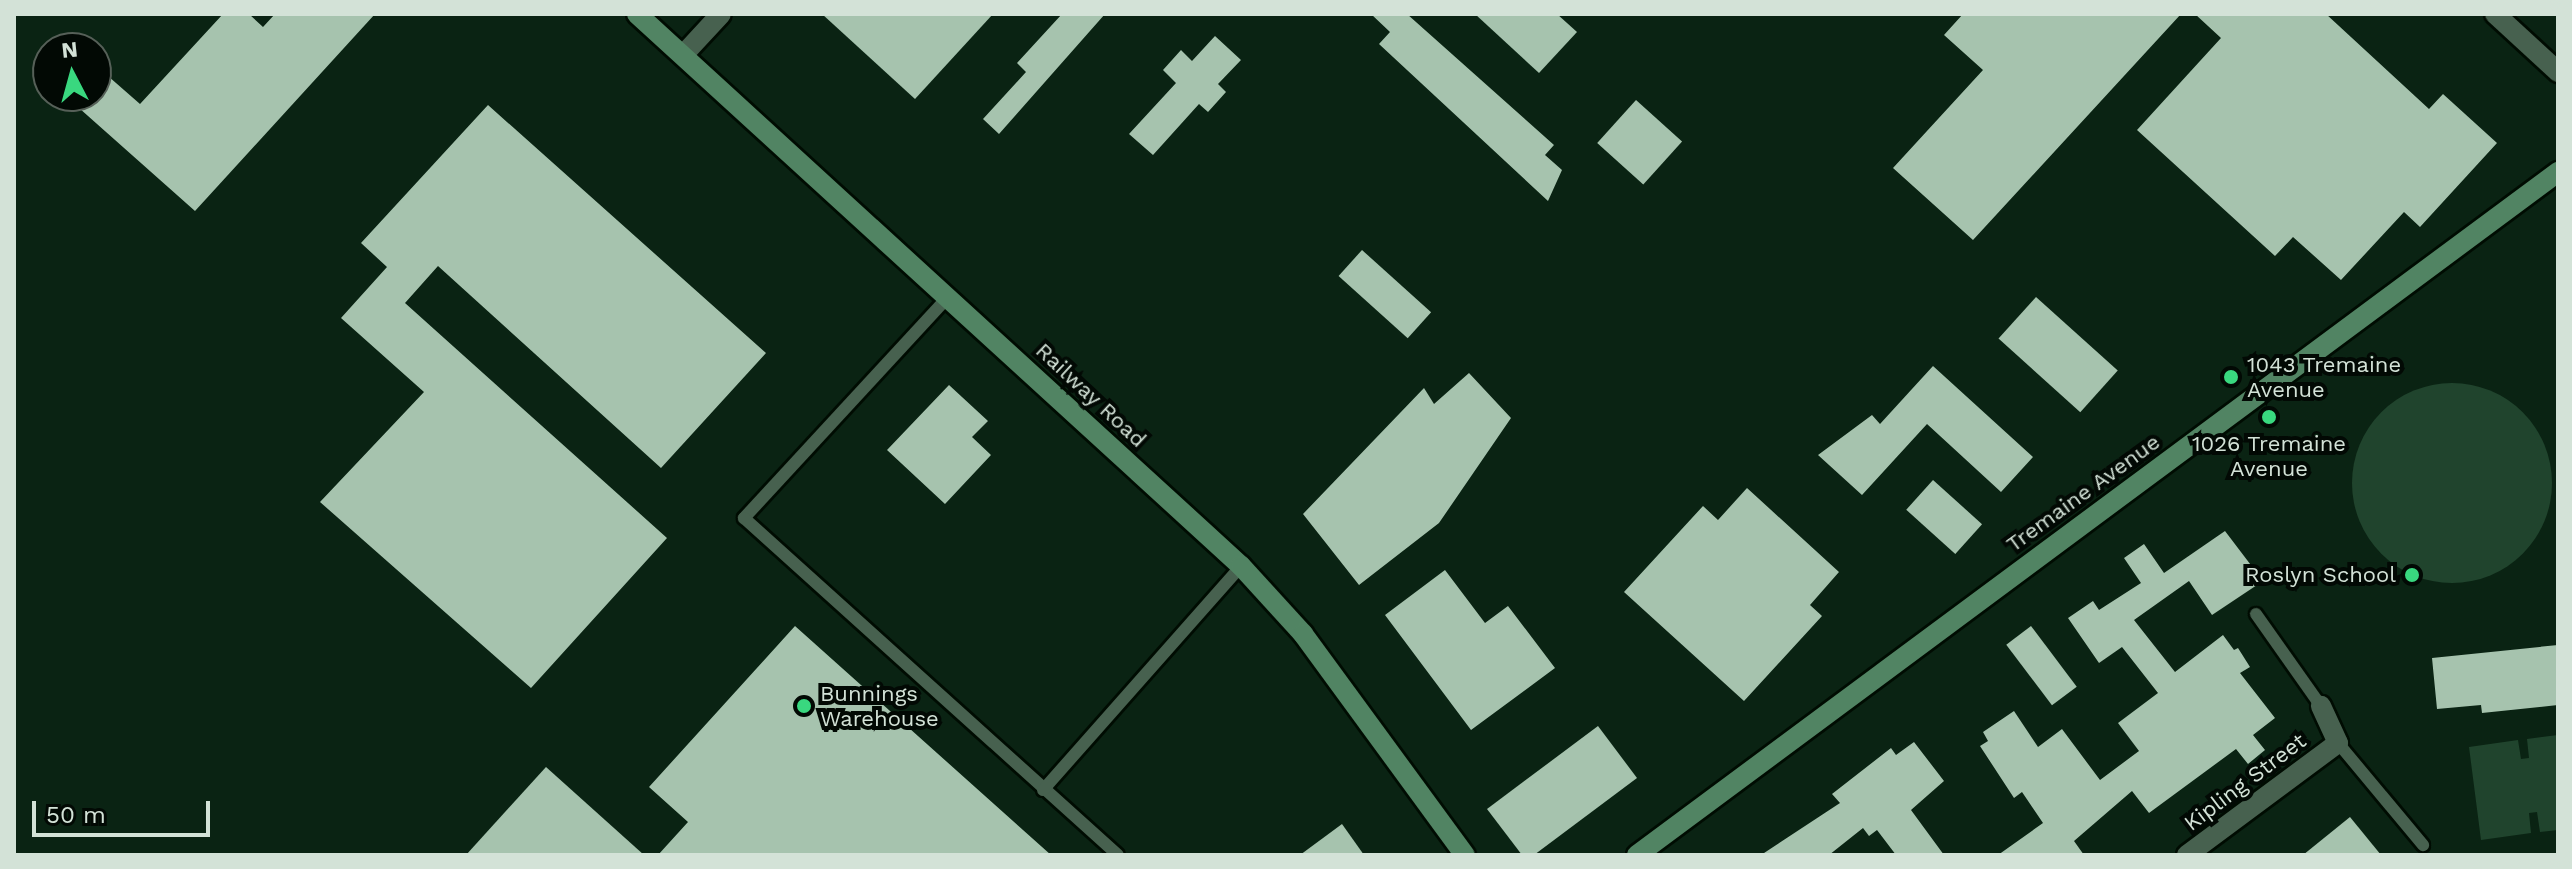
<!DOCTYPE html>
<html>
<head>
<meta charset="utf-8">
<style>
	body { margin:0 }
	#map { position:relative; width:2572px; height:869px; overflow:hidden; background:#0a2313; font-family:"Work Sans",sans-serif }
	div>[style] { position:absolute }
	.green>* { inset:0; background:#20442d }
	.round { border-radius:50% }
	.building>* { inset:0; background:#a6c3ae; transform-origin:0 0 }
	.roads { filter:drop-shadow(2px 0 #000c02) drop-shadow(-2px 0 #000c02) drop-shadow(0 2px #000c02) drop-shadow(0 -2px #000c02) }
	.lane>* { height:12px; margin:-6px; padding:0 6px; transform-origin:6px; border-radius:6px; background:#47614f }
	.street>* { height:20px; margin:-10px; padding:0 10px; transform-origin:10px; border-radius:10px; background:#47614f }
	.secondary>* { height:20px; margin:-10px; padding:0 10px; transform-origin:10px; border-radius:10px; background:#518463 }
	.dots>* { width:22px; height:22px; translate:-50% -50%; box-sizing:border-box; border:4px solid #020904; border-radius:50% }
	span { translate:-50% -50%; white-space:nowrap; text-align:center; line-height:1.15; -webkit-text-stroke:8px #020904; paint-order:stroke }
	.poi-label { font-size:22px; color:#d3e2d7 }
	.left { translate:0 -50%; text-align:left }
	.right { translate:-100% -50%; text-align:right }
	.street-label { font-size:22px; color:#d3e2d7 }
	.frame { position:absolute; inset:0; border:16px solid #d3e2d7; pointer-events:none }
	.north { position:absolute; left:32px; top:32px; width:80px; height:80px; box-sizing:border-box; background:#020904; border:2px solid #566058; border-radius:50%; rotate:354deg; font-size:22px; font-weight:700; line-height:32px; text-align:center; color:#d3e2d7 }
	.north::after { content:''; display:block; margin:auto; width:28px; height:36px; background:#39d87f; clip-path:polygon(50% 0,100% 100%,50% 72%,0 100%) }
	.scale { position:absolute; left:32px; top:801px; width:178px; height:36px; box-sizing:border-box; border:4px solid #d3e2d7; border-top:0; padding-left:10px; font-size:24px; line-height:28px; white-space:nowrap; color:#d3e2d7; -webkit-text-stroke:6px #020904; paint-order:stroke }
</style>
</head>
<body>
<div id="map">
	<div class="green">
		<div class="round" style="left:2352px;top:383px;width:200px;height:200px"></div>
		<div style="clip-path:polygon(2558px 735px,2558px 830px,2540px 832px,2537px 812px,2529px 813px,2531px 833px,2481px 840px,2469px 747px,2518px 740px,2521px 759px,2529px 758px,2527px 739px)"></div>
	</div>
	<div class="building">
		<div style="clip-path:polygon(223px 14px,249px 14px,263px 27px,275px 14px,375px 14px,195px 211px,79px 108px,96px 96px,108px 76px,140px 104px)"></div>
		<div style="clip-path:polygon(822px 14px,993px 14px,915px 99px)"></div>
		<div style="clip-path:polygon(1062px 14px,1105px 14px,999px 134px,983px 119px,1026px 72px,1017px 63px)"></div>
		<div style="clip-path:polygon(1371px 14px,1407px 14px,1554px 145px,1545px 155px,1562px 170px,1548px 201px,1379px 44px,1390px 32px)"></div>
		<div style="clip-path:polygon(1475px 14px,1557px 14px,1577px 32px,1539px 73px)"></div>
		<div style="clip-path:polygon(1963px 14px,2181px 14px,1973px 240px,1893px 168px,1983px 70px,1944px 35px)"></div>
		<div style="clip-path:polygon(2195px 14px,2326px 14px,2429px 109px,2443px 94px,2497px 143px,2420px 227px,2404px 212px,2341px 280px,2293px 237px,2275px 256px,2137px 130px,2221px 38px)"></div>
		<div style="clip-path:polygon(1215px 36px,1241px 60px,1218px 84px,1226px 92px,1208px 112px,1199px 104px,1153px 155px,1129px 134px,1176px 83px,1163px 70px,1181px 50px,1192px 61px)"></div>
		<div style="left:1636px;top:100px;width:62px;height:58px;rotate:42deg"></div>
		<div style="clip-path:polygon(488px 105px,766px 353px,661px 468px,438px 266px,405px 303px,667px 538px,531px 688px,320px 502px,424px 392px,341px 318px,387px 267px,361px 243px)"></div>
		<div style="left:1362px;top:250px;width:93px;height:35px;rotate:42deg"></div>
		<div style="left:2036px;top:297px;width:110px;height:56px;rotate:42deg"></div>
		<div style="clip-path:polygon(1933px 366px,2033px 457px,2001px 492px,1927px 424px,1862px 495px,1818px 455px,1872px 415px,1880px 424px)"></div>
		<div style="clip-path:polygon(1469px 373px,1511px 418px,1439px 523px,1359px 585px,1303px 514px,1424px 388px,1434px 404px)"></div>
		<div style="clip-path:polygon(949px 385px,988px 421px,972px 437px,991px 455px,945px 504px,887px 450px)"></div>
		<div style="left:1933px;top:480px;width:66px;height:40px;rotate:42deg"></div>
		<div style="clip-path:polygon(1747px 488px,1839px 572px,1810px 605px,1822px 616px,1744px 701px,1624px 592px,1703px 506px,1718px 520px)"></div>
		<div style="clip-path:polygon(2225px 531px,2263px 581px,2212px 615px,2189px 581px,2134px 620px,2175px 672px,2223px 635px,2234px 650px,2238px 648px,2250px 667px,2240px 673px,2275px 718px,2253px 735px,2265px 750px,2248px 764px,2236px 749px,2149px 813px,2132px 791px,2074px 841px,2084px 855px,1998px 855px,2043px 823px,2022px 792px,2014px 798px,1980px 746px,1988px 741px,1983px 732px,2014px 711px,2038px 747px,2062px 729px,2100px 780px,2139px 751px,2118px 723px,2158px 693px,2122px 647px,2099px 663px,2068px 618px,2093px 601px,2099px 610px,2141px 583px,2124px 558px,2144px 544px,2164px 573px)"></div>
		<div style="clip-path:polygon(1445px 570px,1485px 623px,1508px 606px,1555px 668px,1471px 730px,1385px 615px)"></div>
		<div style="clip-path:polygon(795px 626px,1051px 855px,658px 855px,688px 822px,649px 787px)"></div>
		<div style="left:2031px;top:626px;width:76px;height:31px;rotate:53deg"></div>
		<div style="clip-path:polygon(2558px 645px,2558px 705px,2482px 713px,2481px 705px,2437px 709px,2432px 658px)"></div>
		<div style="clip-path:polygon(1598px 726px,1637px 778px,1534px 855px,1522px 855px,1487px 809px)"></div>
		<div style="clip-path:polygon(1914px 742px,1944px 781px,1911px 810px,1944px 855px,1896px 855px,1877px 830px,1869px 836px,1863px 828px,1829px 855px,1761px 855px,1840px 803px,1832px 794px,1891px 748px,1896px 755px)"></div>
		<div style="clip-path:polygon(546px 767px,644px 855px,466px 855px)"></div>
		<div style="clip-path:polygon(2350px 817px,2381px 855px,2303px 855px)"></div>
		<div style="clip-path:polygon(1342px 824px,1364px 855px,1300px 855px)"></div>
	</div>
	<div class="roads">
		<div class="lane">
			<div style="left:948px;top:297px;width:301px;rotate:132.7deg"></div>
			<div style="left:744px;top:518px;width:503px;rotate:42.02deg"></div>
			<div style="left:2256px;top:614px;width:113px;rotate:54.8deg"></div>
			<div style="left:2338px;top:743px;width:133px;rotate:50.2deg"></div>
			<div style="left:1043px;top:790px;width:299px;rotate:-48.5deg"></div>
		</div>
		<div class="street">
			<div style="left:2495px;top:14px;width:86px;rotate:42.6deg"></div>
			<div style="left:684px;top:54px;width:54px;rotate:-47.2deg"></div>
			<div style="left:2187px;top:855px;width:188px;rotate:-36.6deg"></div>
			<div style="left:2338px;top:743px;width:41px;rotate:-114.7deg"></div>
		</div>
		<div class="secondary">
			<div style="left:637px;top:14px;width:818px;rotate:42.42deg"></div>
			<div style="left:1241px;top:566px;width:92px;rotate:47.6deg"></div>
			<div style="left:1303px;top:634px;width:274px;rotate:53.8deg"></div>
			<div style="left:1637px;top:855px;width:1147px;rotate:-36.56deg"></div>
		</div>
	</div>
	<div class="dots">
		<div style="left:2231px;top:377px;background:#39d87f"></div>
		<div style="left:2269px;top:417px;background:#39d87f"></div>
		<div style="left:2412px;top:575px;background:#39d87f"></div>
		<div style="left:804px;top:706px;background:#39d87f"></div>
	</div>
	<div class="poi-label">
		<span class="left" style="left:2247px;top:377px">1043 Tremaine<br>Avenue</span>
		<span style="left:2269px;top:456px">1026 Tremaine<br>Avenue</span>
		<span class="right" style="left:2396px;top:575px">Roslyn School</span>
		<span class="left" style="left:820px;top:706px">Bunnings<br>Warehouse</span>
	</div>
	<div class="street-label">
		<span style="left:1091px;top:395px;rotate:43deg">Railway Road</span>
		<span style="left:2083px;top:493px;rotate:-36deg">Tremaine Avenue</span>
		<span style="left:2245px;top:782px;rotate:-37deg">Kipling Street</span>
	</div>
	<div class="frame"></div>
	<div class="north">N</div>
	<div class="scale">50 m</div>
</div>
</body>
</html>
